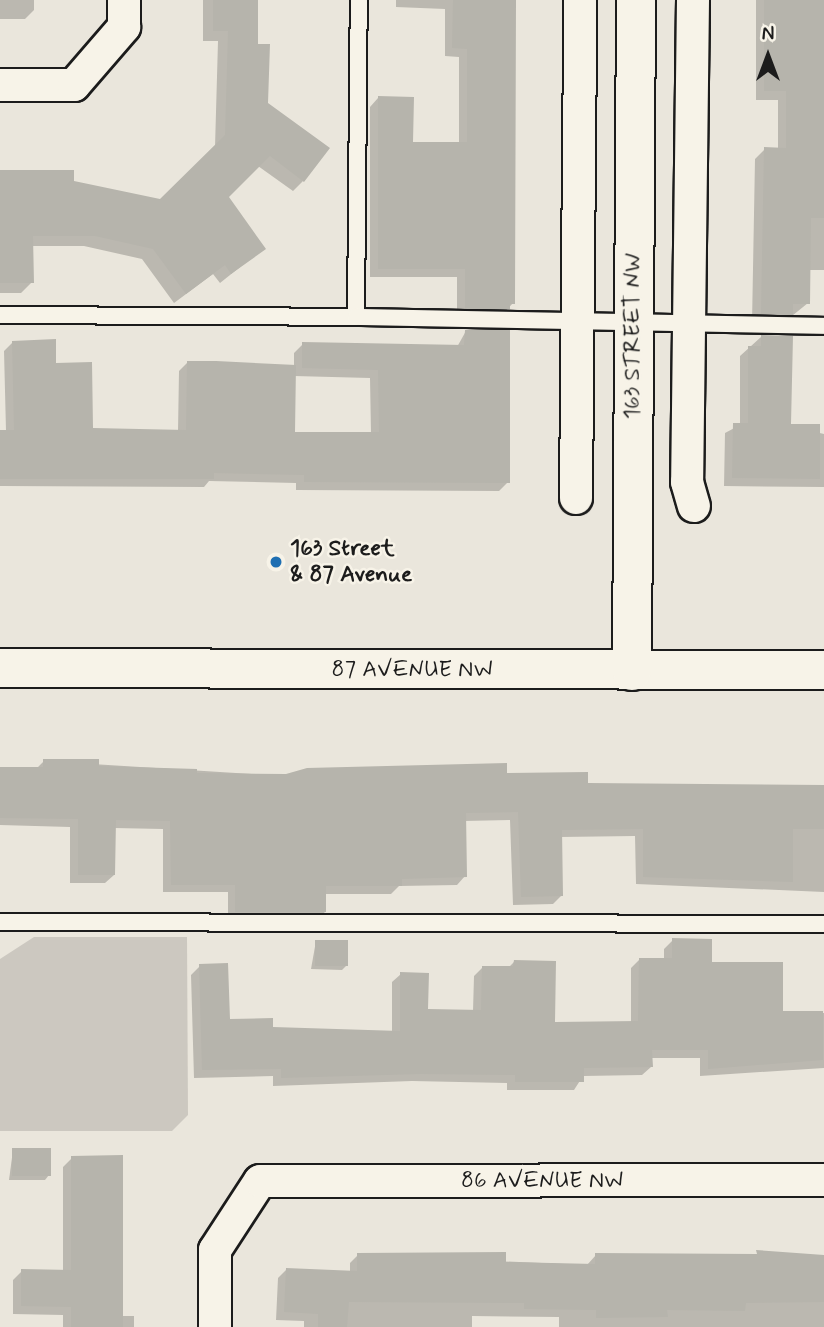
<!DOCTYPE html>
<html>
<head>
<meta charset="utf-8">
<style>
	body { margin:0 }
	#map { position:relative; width:824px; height:1327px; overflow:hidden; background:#eae6dc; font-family:Mynerve,sans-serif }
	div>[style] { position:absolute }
	.green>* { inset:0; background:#ccc8c0 }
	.shadow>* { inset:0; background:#0003 }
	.building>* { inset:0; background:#b6b4ac; transform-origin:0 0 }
	.roads { filter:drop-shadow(2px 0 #1c1c1c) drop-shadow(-2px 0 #1c1c1c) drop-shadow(0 2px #1c1c1c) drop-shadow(0 -2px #1c1c1c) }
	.service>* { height:16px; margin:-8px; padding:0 8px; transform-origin:8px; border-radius:8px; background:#f7f3e8 }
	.minor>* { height:32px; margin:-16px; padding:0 16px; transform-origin:16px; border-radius:16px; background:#f7f3e8 }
	.secondary>* { height:38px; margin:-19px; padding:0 19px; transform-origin:19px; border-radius:19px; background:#f7f3e8 }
	.dots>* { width:19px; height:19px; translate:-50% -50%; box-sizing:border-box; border:4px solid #f7f3e8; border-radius:50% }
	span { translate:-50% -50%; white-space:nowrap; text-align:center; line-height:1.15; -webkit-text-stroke:5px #f7f3e8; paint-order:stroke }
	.street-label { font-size:23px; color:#1c1c1c }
	.poi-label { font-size:23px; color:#1c1c1c; font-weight:700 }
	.left { translate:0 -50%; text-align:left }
	.north { position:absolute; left:733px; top:21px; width:70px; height:70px; -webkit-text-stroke:5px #f7f3e8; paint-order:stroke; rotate:0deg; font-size:19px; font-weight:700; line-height:28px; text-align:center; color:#1c1c1c }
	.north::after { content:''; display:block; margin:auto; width:24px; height:32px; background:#1c1c1c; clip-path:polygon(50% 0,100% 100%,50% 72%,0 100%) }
</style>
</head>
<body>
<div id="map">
	<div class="green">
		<div style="clip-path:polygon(34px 937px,187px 937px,188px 1115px,172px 1131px,0 1131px,0 959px)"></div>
	</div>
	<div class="shadow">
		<div style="clip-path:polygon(0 0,34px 0,34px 10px,25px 19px,0 19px)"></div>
		<div style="clip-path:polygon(203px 0,256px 0,256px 45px,267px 103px,303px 181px,293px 191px,258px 166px,227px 197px,264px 248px,220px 283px,213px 274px,174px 303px,142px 259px,84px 246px,31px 246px,32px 282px,21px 293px,0 293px,0 171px,161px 201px,215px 147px,218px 41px,203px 41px)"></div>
		<div style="clip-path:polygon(396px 0,515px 0,513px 303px,500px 317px,457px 316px,457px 277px,370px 277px,370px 107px,378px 98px,411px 143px,459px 143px,459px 57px,445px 56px,445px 9px,396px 7px)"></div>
		<div style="clip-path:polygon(756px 0,824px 0,824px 270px,808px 270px,808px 303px,782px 324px,752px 323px,755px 159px,765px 149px,778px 149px,778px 100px,756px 100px)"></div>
		<div style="clip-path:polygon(evenodd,466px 331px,508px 482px,499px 491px,296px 490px,296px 483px,209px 481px,204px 487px,0 486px,0 431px,6px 431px,4px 351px,13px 342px,55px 364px,91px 430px,178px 431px,179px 371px,187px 363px,294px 367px,294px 353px,303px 344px,457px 347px,466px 331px,294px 376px,370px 378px,371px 434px,294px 434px,294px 376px)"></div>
		<div style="clip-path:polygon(761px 337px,790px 426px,824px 434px,824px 487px,724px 486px,725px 433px,740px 425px,740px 356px)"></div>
		<div style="clip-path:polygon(44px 761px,286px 776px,505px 775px,586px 785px,824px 787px,824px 892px,636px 884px,635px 836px,560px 837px,561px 896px,553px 904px,513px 905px,510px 820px,464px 821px,465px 876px,457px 885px,399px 886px,391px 894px,324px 894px,325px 912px,316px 920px,228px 920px,228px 892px,163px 892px,163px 829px,114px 828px,114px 875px,105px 883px,70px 883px,70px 827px,0 825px,0 769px,36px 769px)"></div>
		<div style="clip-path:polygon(673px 940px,782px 1013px,824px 1013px,824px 1068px,700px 1076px,700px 1058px,651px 1058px,651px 1067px,642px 1075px,583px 1076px,574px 1090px,507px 1090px,507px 1083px,412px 1081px,273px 1086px,273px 1076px,194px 1078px,191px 975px,200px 966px,229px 1020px,271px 1029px,392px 1032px,392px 982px,401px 974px,427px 1011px,473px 1011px,474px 976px,483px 967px,509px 967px,514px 962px,553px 1024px,631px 1023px,631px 968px,640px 959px,664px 960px,664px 949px)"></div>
		<div style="clip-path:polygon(316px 941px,346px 966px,342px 970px,311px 969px)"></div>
		<div style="clip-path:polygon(13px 1150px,49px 1175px,45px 1180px,9px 1180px)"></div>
		<div style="clip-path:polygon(72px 1158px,121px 1316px,134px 1316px,134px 1327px,63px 1327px,63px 1315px,13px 1314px,13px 1280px,22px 1271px,63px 1272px,63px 1167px)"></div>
		<div style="clip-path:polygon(358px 1255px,587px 1265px,596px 1255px,824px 1255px,824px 1327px,559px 1327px,559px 1317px,472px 1316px,472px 1327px,304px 1327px,304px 1321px,276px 1320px,278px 1278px,287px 1269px,350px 1272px,350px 1263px)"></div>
	</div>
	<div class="building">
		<div style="clip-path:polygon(213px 0,258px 0,258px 44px,270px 44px,268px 103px,330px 148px,304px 182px,270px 156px,229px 197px,266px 249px,231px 274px,225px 265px,186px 294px,153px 249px,95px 236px,33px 236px,34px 283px,0 283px,0 170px,74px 170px,74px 181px,160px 199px,225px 135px,228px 31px,213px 31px)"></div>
		<div style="clip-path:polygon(453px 0,516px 0,515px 304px,510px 304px,510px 309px,465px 309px,465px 269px,378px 269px,378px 96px,414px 97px,413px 142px,467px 142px,467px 49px,452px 48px)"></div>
		<div style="clip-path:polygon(764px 0,824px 0,824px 218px,811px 218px,810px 304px,793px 304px,793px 315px,761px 314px,764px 147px,786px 148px,786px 91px,764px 91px)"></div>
		<div style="clip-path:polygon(465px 330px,510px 330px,510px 483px,304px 482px,304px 475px,214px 473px,214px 479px,0 479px,0 430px,14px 430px,12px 341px,56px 339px,56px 363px,92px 362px,93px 428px,186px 430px,187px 361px,216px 361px,296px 365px,295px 432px,379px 432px,378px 370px,302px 368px,302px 342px,464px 345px)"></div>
		<div style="clip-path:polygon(761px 335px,793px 336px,791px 424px,820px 424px,820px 479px,732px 478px,733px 423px,748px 423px,748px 346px,761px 346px)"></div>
		<div style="clip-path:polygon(43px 759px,99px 759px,99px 766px,197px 769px,197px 773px,286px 774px,307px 768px,507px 763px,507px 773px,588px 772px,588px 783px,824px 785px,824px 829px,793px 829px,793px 882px,643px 877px,643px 829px,562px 830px,563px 896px,521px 897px,518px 812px,466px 813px,467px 877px,402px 879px,402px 886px,326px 886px,326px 912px,235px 912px,235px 885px,171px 885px,170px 821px,116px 820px,115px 875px,78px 875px,78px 819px,0 818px,0 767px,43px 767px)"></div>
		<div style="clip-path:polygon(672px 938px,712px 939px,712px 962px,783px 962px,783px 1011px,823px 1011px,823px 1060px,708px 1069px,708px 1050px,652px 1050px,653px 1067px,584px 1068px,584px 1082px,515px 1082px,515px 1075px,421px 1074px,281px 1078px,281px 1069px,202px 1070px,199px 964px,228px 963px,230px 1019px,273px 1018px,273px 1027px,400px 1031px,400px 972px,429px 973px,428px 1009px,481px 1010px,482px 966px,513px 966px,514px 960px,556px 961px,555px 1022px,638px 1021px,639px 958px,672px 958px)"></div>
		<div style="left:315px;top:940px;width:33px;height:26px"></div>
		<div style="left:12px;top:1148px;width:39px;height:28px"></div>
		<div style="clip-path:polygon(123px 1155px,123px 1327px,71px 1327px,71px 1307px,21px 1306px,21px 1269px,71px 1270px,71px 1156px)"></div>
		<div style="clip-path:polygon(756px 1250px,824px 1255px,824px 1302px,746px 1303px,745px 1311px,667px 1310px,668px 1317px,596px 1318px,596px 1310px,524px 1309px,524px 1303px,349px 1302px,347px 1327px,318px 1327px,318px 1314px,284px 1312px,286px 1268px,357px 1271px,357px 1253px,506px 1252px,506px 1262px,595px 1264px,595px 1253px,757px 1254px)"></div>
	</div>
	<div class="roads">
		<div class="service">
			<div style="left:0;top:315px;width:356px;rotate:0.3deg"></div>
			<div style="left:356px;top:317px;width:317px;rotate:-89.5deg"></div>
			<div style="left:356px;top:317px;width:468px;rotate:1.1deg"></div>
			<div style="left:0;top:922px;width:824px;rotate:0.14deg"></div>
		</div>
		<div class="minor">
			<div style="left:693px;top:0;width:482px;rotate:90.7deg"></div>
			<div style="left:687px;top:482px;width:25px;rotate:74deg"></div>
			<div style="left:0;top:85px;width:74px"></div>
			<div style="left:74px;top:85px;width:77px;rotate:-49.2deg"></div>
			<div style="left:124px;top:27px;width:27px;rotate:-90deg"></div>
			<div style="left:576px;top:498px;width:498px;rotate:-89.5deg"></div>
			<div style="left:215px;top:1327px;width:77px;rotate:-90deg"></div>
			<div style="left:215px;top:1250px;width:82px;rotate:-56.9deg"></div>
			<div style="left:260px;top:1181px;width:564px;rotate:-0.1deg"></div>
		</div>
		<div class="secondary">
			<div style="left:0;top:668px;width:824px;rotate:0.14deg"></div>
			<div style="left:632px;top:671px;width:671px;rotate:-89.66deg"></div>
		</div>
	</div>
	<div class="dots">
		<div style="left:276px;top:562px;background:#1f6fb2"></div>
	</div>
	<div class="street-label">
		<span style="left:633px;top:336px;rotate:-90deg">163 STREET NW</span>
		<span style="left:412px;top:670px">87 AVENUE NW</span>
		<span style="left:542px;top:1181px">86 AVENUE NW</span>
	</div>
	<div class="poi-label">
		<span class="left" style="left:290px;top:562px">163 Street<br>&amp; 87 Avenue</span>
	</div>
	<div class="north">N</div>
</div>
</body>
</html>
